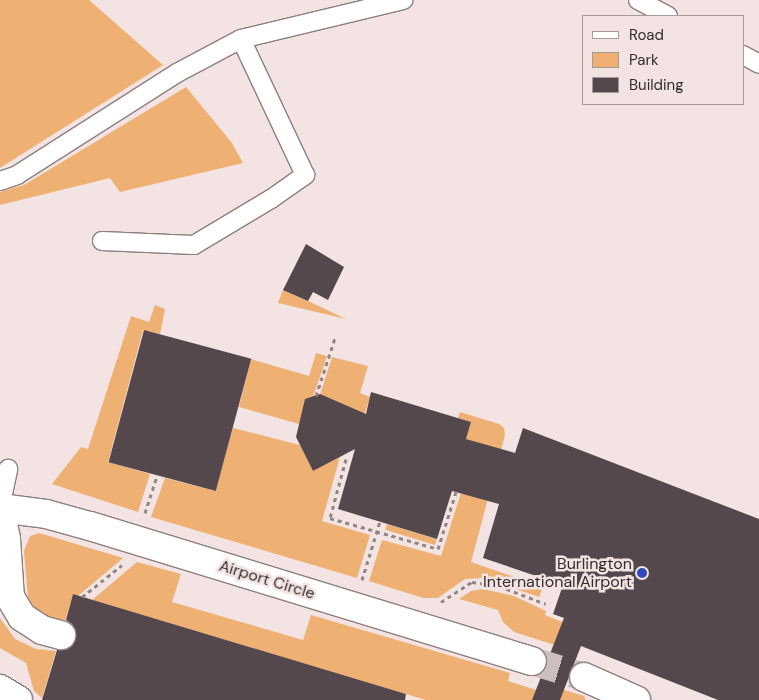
<!DOCTYPE html>
<html>
<head>
<meta charset="utf-8">
<style>
	body { margin:0 }
	#map { position:relative; width:759px; height:700px; overflow:hidden; background:#f3e3e2; font-family:"DM Sans",sans-serif }
	div>[style] { position:absolute }
	.green>* { inset:0; background:#eeb173; transform-origin:0 0 }
	.building>* { inset:0; background:#54484c; transform-origin:0 0 }
	.minor-tunnel>* { height:28px; margin-top:-14px; transform-origin:0; background:repeating-linear-gradient(90deg,#cdbfbe 0 28px,transparent 0 42px) }
	.path>* { height:3px; margin-top:-1.5px; transform-origin:0; background:repeating-linear-gradient(90deg,#918686 0 4px,transparent 0 8px) }
	.roads { filter:drop-shadow(1px 0 #8d7f7e) drop-shadow(-1px 0 #8d7f7e) drop-shadow(0 1px #8d7f7e) drop-shadow(0 -1px #8d7f7e) }
	.service>* { height:18px; margin:-9px; padding:0 9px; transform-origin:9px; border-radius:9px; background:#fff }
	.minor>* { height:28px; margin:-14px; padding:0 14px; transform-origin:14px; border-radius:14px; background:#fff }
	.dots>* { width:14px; height:14px; translate:-50% -50%; box-sizing:border-box; border:2px solid #f3e3e2; border-radius:50% }
	span { translate:-50% -50%; white-space:nowrap; text-align:center; line-height:1.15; -webkit-text-stroke:5px #f3e3e2; paint-order:stroke }
	.poi-label { font-size:16px; color:#332d2d }
	.right { translate:-100% -50%; text-align:right }
	.street-label { font-size:16px; color:#332d2d }
	.legend { position:absolute; left:582px; top:15px; width:162px; height:90px; box-sizing:border-box; background:#f3e3e2; border:1px solid #a69a9a; margin:0; padding:6px 9px; list-style:none; font-size:15px; color:#332d2d }
	.legend li { display:flex; align-items:center; gap:10px; height:25px }
	.legend b { width:25px; border:1px solid #a69a9a }
</style>
</head>
<body>
<div id="map">
	<div class="green">
		<div style="clip-path:polygon(0 0,89px 0,163px 65px,0 168px)"></div>
		<div style="clip-path:polygon(186px 87px,232px 143px,243px 163px,120px 192px,110px 178px,0 205px,0 192px,24px 185px)"></div>
		<div style="clip-path:polygon(283px 290px,308px 301px,346px 319px,278px 303px)"></div>
		<div style="clip-path:polygon(155px 305px,165px 309px,160px 334px,143px 330px,108px 462px,150px 474px,138px 512px,52px 484px,81px 447px,88px 449px,131px 316px,149px 322px)"></div>
		<div style="clip-path:polygon(316px 353px,327px 356px,313px 397px,299px 424px,239px 407px,251px 359px,309px 376px)"></div>
		<div style="clip-path:polygon(332px 357px,368px 366px,360px 393px,370px 397px,356px 441px,320px 395px)"></div>
		<div style="clip-path:polygon(460px 412px,499px 424px,504px 428px,505px 435px,471px 562px,543px 587px,539px 597px,483px 578px,465px 579px,438px 598px,423px 598px,369px 581px,382px 540px,441px 556px,477px 442px,466px 439px,471px 422px,458px 418px)"></div>
		<div style="clip-path:polygon(233px 428px,300px 445px,313px 471px,340px 457px,322px 521px,370px 535px,357px 578px,151px 517px,165px 478px,215px 491px)"></div>
		<div style="left:387px;top:524px;width:52px;height:6px;rotate:17deg"></div>
		<div style="clip-path:polygon(39px 533px,123px 558px,78px 596px,73px 594px,65px 621px,52px 618px,38px 612px,28px 598px,24px 551px,30px 536px)"></div>
		<div style="clip-path:polygon(137px 562px,181px 574px,172px 602px,303px 640px,311px 615px,510px 673px,508px 681px,552px 695px,555px 687px,584px 696px,586px 700px,426px 700px,92px 600px)"></div>
		<div style="clip-path:polygon(483px 589px,514px 596px,546px 611px,545px 615px,570px 625px,561px 647px,514px 632px,503px 622px,498px 610px,459px 599px,471px 591px)"></div>
		<div style="clip-path:polygon(0 618px,15px 639px,36px 649px,56px 651px,42px 698px,34px 691px,26px 663px,0 648px)"></div>
	</div>
	<div class="building">
		<div style="clip-path:polygon(306px 244px,344px 267px,328px 300px,313px 292px,308px 301px,283px 290px)"></div>
		<div style="left:144px;top:330px;width:111px;height:137px;rotate:15deg"></div>
		<div style="clip-path:polygon(371px 392px,471px 422px,466px 439px,515px 453px,523px 428px,759px 519px,759px 700px,718px 700px,581px 646px,560px 700px,532px 700px,564px 618px,553px 614px,563px 585px,483px 558px,499px 504px,452px 491px,437px 539px,338px 509px,355px 449px,313px 471px,296px 437px,305px 399px,320px 394px,366px 414px)"></div>
		<div style="clip-path:polygon(73px 594px,406px 694px,405px 700px,42px 700px,57px 650px,66px 650px,72px 646px,76px 639px,76px 630px,72px 624px,66px 620px)"></div>
	</div>
	<div class="minor-tunnel">
		<div style="left:532px;top:661px;width:54px;rotate:17.1deg"></div>
	</div>
	<div class="path">
		<div style="left:316px;top:396px;width:61px;rotate:-71.9deg"></div>
		<div style="left:346px;top:459px;width:61px;rotate:105.2deg"></div>
		<div style="left:330px;top:518px;width:112px;rotate:16deg"></div>
		<div style="left:438px;top:549px;width:60px;rotate:-72.5deg"></div>
		<div style="left:145px;top:513px;width:39px;rotate:-72deg"></div>
		<div style="left:362px;top:580px;width:62px;rotate:-73deg"></div>
		<div style="left:82px;top:597px;width:51px;rotate:-38.7deg"></div>
		<div style="left:441px;top:602px;width:37px;rotate:-33deg"></div>
		<div style="left:472px;top:582px;width:27px;rotate:8deg"></div>
		<div style="left:499px;top:586px;width:50px;rotate:21deg"></div>
	</div>
	<div class="roads">
		<div class="service">
			<div style="left:638px;top:0;width:34px;rotate:28deg"></div>
			<div style="left:743px;top:55px;width:18px;rotate:29deg"></div>
			<div style="left:0;top:181px;width:18px;rotate:-19deg"></div>
			<div style="left:17px;top:175px;width:190px;rotate:-32.5deg"></div>
			<div style="left:177px;top:73px;width:72px;rotate:-28deg"></div>
			<div style="left:241px;top:39px;width:167px;rotate:-13.5deg"></div>
			<div style="left:102px;top:241px;width:92px;rotate:2.5deg"></div>
			<div style="left:194px;top:245px;width:90px;rotate:-30.9deg"></div>
			<div style="left:271px;top:199px;width:42px;rotate:-35.2deg"></div>
			<div style="left:305px;top:175px;width:150px;rotate:-115.2deg"></div>
			<div style="left:0;top:508px;width:40px;rotate:-78deg"></div>
		</div>
		<div class="minor">
			<div style="left:0;top:508px;width:46px;rotate:7.4deg"></div>
			<div style="left:46px;top:514px;width:46px;rotate:15.3deg"></div>
			<div style="left:90px;top:526px;width:462px;rotate:17deg"></div>
			<div style="left:0;top:508px;width:32px;rotate:79deg"></div>
			<div style="left:6px;top:539px;width:58px;rotate:86.1deg"></div>
			<div style="left:10px;top:597px;width:23px;rotate:59deg"></div>
			<div style="left:22px;top:617px;width:24px;rotate:33deg"></div>
			<div style="left:42px;top:630px;width:20px;rotate:15deg"></div>
			<div style="left:584px;top:677px;width:57px;rotate:23.9deg"></div>
			<div style="left:0;top:689px;width:21px;rotate:31deg"></div>
		</div>
	</div>
	<div class="dots">
		<div style="left:642px;top:573px;background:#314abb"></div>
	</div>
	<div class="poi-label">
		<span class="right" style="left:632px;top:573px">Burlington<br>International Airport</span>
	</div>
	<div class="street-label">
		<span style="left:267px;top:580px;rotate:17deg">Airport Circle</span>
	</div>
	<ul class="legend">
	<li><b style="height:6px;background:#fff"></b>Road</li>
	<li><b style="height:14px;background:#eeb173"></b>Park</li>
	<li><b style="height:14px;background:#54484c"></b>Building</li>
	</ul>
</div>
</body>
</html>
